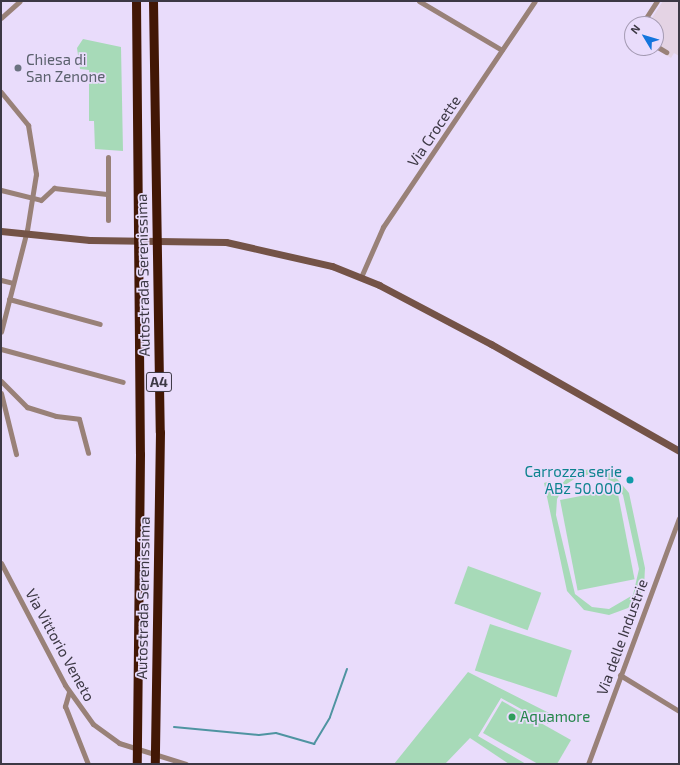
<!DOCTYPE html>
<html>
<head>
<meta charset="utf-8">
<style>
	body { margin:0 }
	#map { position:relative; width:680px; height:765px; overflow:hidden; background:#e9dcfb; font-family:"Exo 2",sans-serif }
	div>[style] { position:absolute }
	.commercial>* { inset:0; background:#e4d3e4 }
	.green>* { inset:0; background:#a7dab8; transform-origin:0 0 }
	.stream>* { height:2px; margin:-1px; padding:0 1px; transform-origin:1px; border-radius:1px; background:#4f94a1 }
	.street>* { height:5px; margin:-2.5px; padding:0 2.5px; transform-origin:2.5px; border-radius:2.5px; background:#998178 }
	.secondary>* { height:7px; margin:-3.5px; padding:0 3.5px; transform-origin:3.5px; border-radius:3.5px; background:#745347 }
	.highway>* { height:9px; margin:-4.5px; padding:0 4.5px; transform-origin:4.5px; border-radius:4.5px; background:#421705 }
	.dots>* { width:11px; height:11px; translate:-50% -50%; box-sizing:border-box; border:2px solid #e9dcfb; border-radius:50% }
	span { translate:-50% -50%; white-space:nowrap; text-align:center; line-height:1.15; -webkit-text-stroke:3.5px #e9dcfb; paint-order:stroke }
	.shield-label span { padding:1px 3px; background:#e9dcfb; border:1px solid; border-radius:3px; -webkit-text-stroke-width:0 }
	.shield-label { font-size:14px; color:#3c3844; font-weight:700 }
	.worship-label { font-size:15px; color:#5b616d }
	.left { translate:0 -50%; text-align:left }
	.street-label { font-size:15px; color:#3c3844 }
	.culture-label { font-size:15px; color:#0d838f }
	.right { translate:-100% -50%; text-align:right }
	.leisure-label { font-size:15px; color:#27864d }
	.frame { position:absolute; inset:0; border:2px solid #3c3844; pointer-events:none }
	.north { position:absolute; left:624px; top:16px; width:40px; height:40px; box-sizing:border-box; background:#e9dcfb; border:1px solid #a49ab2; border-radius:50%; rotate:308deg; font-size:11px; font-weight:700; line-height:16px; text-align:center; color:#3c3844 }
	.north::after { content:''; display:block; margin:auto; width:14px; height:18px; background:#1475dd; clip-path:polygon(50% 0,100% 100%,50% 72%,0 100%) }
</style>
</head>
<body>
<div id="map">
	<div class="commercial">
		<div style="clip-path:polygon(663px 1px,679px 1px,679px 56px,674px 53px,671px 58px,655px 48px,656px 24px,648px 24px)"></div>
	</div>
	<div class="green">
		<div style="clip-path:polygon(83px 39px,121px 47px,123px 151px,95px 149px,94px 121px,89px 121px,89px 70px,80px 69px,77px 48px)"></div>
		<div style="clip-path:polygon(evenodd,595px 468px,613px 474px,629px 493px,645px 568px,644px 587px,637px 599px,628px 608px,609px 615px,584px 610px,567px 591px,544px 483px,550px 481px,553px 495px,571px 473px,595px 468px,595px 474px,614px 482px,623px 495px,639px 569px,633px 595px,609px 609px,592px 607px,575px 594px,556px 515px,557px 499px,565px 485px,579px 476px,595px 474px)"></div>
		<div style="left:617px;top:489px;width:92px;height:58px;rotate:79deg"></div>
		<div style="left:468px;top:566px;width:78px;height:40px;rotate:20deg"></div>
		<div style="left:490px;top:624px;width:86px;height:49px;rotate:18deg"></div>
		<div style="clip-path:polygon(468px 672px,553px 715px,548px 724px,501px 698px,478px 736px,526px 764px,509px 764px,470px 738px,445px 764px,394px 764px)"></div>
		<div style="clip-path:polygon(502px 701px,571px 740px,557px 764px,538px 764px,483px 733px)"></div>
	</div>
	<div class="stream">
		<div style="left:174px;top:727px;width:85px;rotate:5.4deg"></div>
		<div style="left:259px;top:735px;width:17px;rotate:-7deg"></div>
		<div style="left:276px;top:733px;width:40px;rotate:16deg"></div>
		<div style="left:314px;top:744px;width:31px;rotate:-59deg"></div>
		<div style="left:330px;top:717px;width:51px;rotate:-70.5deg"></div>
	</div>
	<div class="street">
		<div style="left:419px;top:1px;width:96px;rotate:30.6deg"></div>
		<div style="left:1px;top:18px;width:25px;rotate:-42deg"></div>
		<div style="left:642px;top:24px;width:27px;rotate:-57deg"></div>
		<div style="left:656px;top:46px;width:12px;rotate:31deg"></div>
		<div style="left:1px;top:92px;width:43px;rotate:50.7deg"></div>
		<div style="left:28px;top:125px;width:50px;rotate:80.7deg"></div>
		<div style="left:36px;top:174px;width:57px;rotate:99.1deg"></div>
		<div style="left:27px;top:230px;width:105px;rotate:104.3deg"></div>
		<div style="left:108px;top:157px;width:63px;rotate:90deg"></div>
		<div style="left:1px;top:190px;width:41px;rotate:14deg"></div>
		<div style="left:41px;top:200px;width:18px;rotate:-43deg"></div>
		<div style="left:54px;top:188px;width:53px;rotate:6.5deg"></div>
		<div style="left:361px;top:277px;width:55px;rotate:-66.3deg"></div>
		<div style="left:383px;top:227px;width:272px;rotate:-56.1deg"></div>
		<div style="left:1px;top:280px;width:12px;rotate:14deg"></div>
		<div style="left:9px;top:299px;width:94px;rotate:15.4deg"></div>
		<div style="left:1px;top:349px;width:126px;rotate:15.1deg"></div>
		<div style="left:1px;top:381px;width:37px;rotate:45deg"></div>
		<div style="left:27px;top:407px;width:30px;rotate:17deg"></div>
		<div style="left:56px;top:416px;width:23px;rotate:7deg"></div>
		<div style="left:79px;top:419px;width:35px;rotate:75deg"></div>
		<div style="left:1px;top:393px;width:63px;rotate:76.2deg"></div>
		<div style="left:1px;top:563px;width:138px;rotate:62.3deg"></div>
		<div style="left:65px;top:685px;width:48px;rotate:54.3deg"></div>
		<div style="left:93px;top:724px;width:32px;rotate:36deg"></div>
		<div style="left:119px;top:743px;width:70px;rotate:17.4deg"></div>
		<div style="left:620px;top:675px;width:69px;rotate:31.4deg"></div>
		<div style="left:69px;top:692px;width:15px;rotate:106deg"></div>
		<div style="left:65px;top:706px;width:62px;rotate:68.4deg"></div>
		<div style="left:588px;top:764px;width:262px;rotate:-69.7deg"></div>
	</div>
	<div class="secondary">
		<div style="left:1px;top:231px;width:89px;rotate:5.8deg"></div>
		<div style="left:90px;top:240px;width:136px;rotate:0.8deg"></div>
		<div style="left:226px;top:242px;width:109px;rotate:12.8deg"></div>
		<div style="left:332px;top:266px;width:51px;rotate:22deg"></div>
		<div style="left:379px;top:285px;width:127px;rotate:27.8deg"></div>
		<div style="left:491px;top:344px;width:216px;rotate:29.6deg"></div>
	</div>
	<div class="highway">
		<div style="left:136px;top:1px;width:453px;rotate:89.5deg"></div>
		<div style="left:140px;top:454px;width:310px;rotate:90.6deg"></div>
		<div style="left:153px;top:1px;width:431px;rotate:89.1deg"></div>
		<div style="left:160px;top:432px;width:332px;rotate:90.9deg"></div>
	</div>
	<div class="dots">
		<div style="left:18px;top:68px;background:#6b7280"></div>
		<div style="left:630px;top:480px;background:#0f9aa8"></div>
		<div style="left:512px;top:717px;background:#2e9e5b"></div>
	</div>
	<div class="shield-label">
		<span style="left:159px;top:382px">A4</span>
	</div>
	<div class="worship-label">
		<span class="left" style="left:26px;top:68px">Chiesa di<br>San Zenone</span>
	</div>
	<div class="street-label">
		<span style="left:434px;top:131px;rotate:-56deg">Via Crocette</span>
		<span style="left:143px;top:275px;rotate:-91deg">Autostrada Serenissima</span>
		<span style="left:143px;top:598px;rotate:-89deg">Autostrada Serenissima</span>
		<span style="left:622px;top:637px;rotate:-70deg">Via delle Industrie</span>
		<span style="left:60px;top:645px;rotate:61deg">Via Vittorio Veneto</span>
	</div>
	<div class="culture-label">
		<span class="right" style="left:622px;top:480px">Carrozza serie<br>ABz 50.000</span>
	</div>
	<div class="leisure-label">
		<span class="left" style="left:520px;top:717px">Aquamore</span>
	</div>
	<div class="frame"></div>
	<div class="north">N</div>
</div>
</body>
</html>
